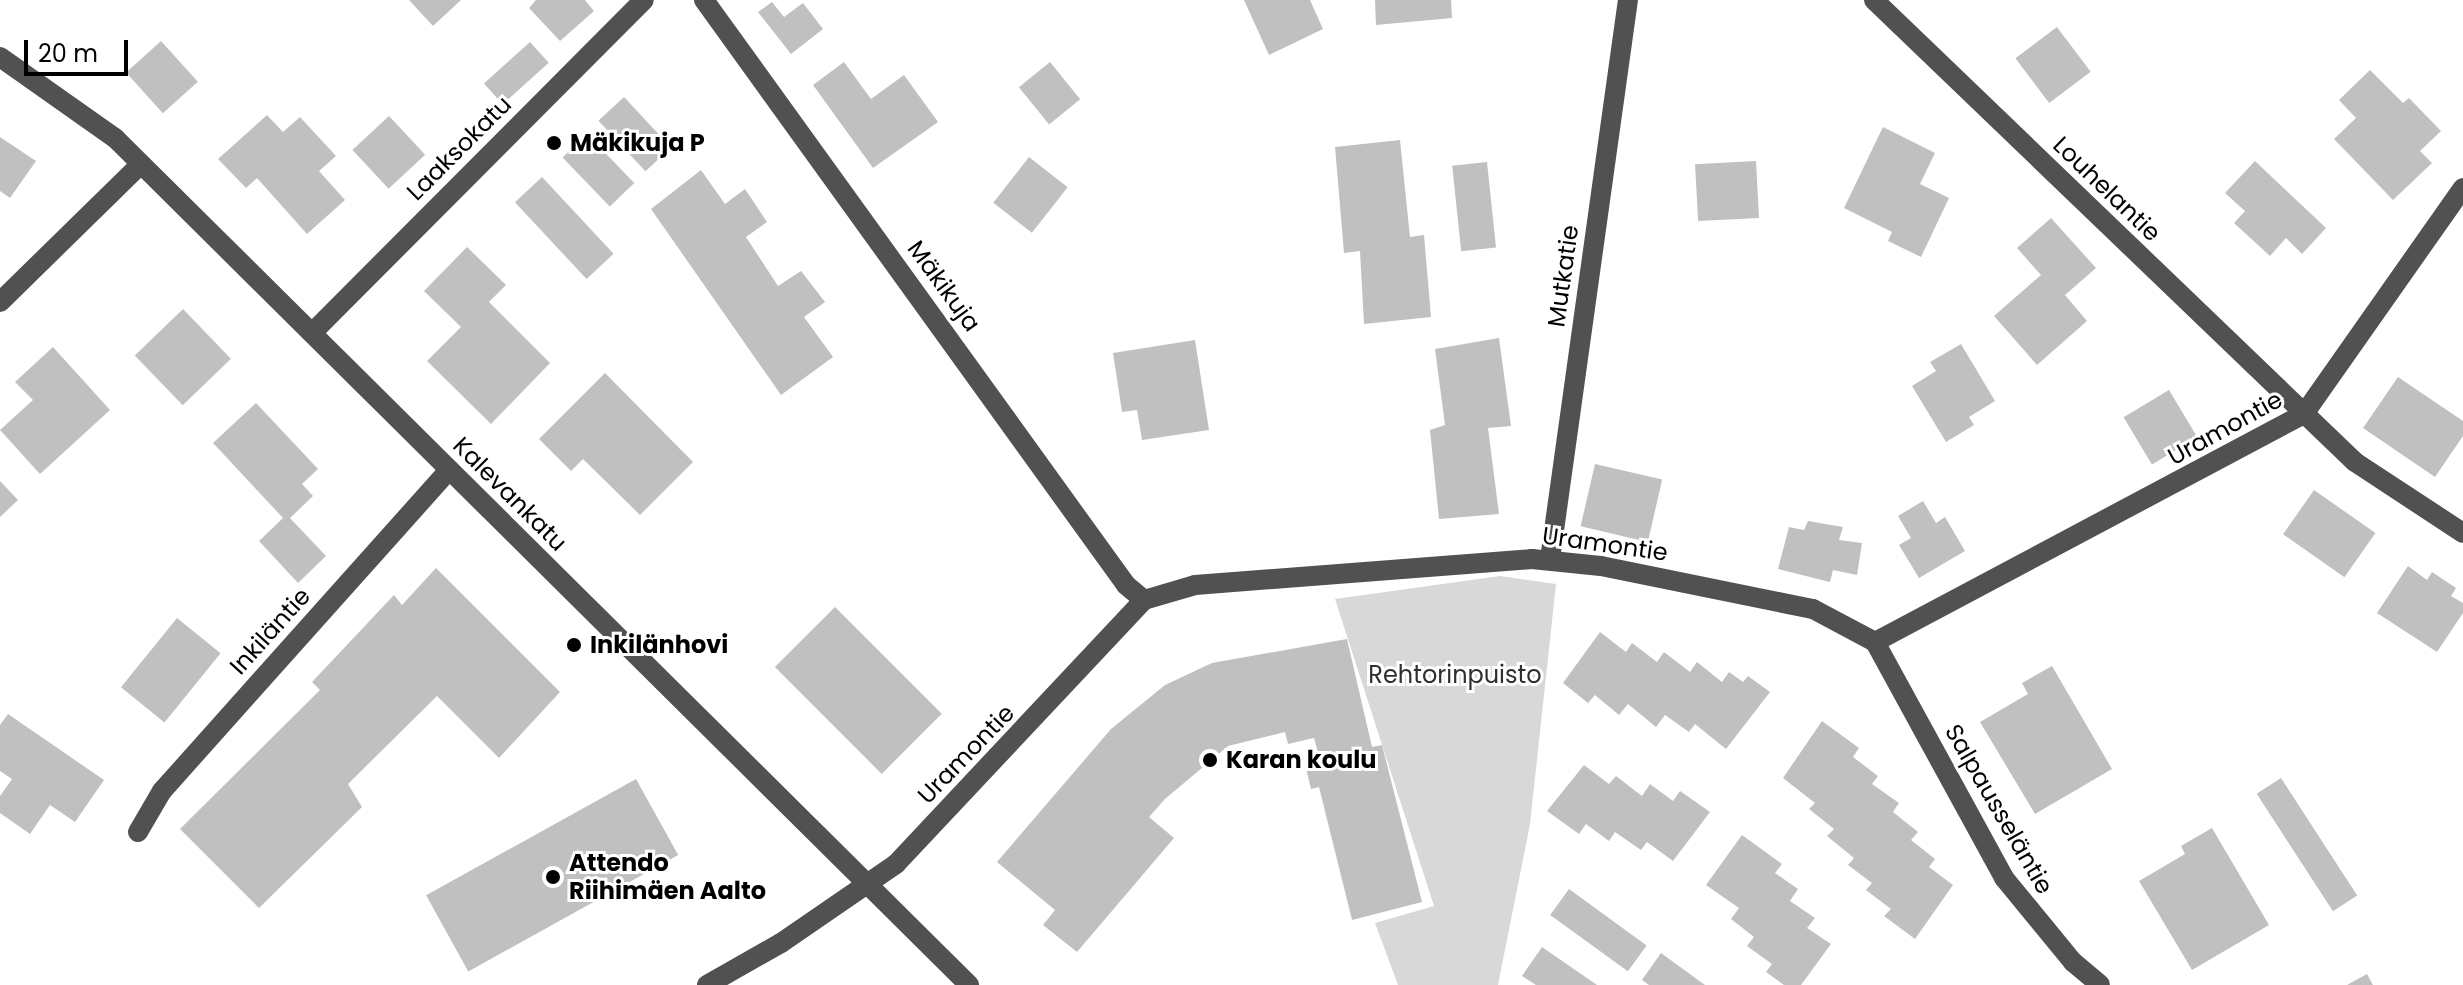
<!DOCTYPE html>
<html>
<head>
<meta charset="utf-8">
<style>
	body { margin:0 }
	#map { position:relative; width:2463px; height:985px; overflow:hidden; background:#fff; font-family:Poppins,sans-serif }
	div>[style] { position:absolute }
	.green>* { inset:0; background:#d8d8d8 }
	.building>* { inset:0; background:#c0c0c0; transform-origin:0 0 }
	.minor>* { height:20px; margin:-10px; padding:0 10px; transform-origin:10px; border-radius:10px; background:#515151 }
	.dots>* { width:22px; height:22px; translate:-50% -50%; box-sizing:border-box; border:4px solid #fff; border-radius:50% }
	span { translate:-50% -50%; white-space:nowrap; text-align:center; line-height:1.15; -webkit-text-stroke:6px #fff; paint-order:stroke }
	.poi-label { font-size:24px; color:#000; font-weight:700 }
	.left { translate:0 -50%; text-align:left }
	.street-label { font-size:24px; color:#000 }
	.park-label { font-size:24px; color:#2f2f2f }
	.scale { position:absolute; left:24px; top:40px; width:104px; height:36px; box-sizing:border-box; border:4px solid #000; border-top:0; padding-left:10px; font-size:24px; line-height:28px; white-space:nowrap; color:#000; -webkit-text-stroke:6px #fff; paint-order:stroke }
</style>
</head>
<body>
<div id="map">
	<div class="green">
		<div style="clip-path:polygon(1500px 576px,1556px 584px,1530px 824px,1498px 985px,1398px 985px,1375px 923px,1434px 906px,1335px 599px)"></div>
	</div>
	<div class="building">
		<div style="clip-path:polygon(409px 0,461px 0,433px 26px)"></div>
		<div style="clip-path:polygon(536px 0,585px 0,594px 11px,560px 41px,529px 8px)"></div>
		<div style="clip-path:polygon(1244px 0,1310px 0,1323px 29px,1269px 55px)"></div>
		<div style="clip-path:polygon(1375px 0,1451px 0,1452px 18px,1376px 25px)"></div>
		<div style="clip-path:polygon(772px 2px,784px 17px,803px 3px,823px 29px,791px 54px,758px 12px)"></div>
		<div style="left:2057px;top:27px;width:56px;height:52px;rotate:53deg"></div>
		<div style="left:161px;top:41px;width:55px;height:47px;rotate:48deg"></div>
		<div style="left:530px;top:42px;width:28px;height:62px;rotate:48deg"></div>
		<div style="clip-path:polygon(844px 62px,871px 99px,904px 75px,938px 122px,873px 168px,813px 85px)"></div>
		<div style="left:1050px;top:62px;width:48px;height:40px;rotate:51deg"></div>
		<div style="clip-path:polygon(2370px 70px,2403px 103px,2409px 98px,2441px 131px,2420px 151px,2432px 163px,2393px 200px,2334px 139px,2356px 118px,2339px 100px)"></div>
		<div style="left:624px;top:97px;width:69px;height:35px;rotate:47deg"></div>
		<div style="clip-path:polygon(267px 115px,283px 132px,300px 117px,336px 156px,319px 171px,345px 200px,307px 234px,257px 178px,246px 188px,218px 159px)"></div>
		<div style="left:389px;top:116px;width:53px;height:50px;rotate:47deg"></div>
		<div style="clip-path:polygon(1883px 127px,1935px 153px,1920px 184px,1949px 198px,1921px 257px,1888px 241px,1892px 232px,1844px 208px)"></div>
		<div style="left:587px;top:134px;width:68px;height:34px;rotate:46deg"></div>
		<div style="clip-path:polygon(0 137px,36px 161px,10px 198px,0 191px)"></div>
		<div style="clip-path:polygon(1400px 140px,1410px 237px,1424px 235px,1431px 317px,1364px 324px,1360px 251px,1344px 253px,1335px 147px)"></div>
		<div style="left:1029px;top:157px;width:49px;height:58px;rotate:38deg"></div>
		<div style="left:1756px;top:161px;width:57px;height:61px;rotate:87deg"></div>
		<div style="clip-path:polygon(2255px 161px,2326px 228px,2302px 254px,2286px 238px,2270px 256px,2234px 223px,2245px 211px,2225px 193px)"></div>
		<div style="left:1487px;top:162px;width:86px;height:35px;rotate:84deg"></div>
		<div style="clip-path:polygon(701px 170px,725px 204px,745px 189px,767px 222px,746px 237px,778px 286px,801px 271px,825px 302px,804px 317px,833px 357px,781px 395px,651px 209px)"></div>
		<div style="left:542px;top:177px;width:105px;height:37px;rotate:47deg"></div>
		<div style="clip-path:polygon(2051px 218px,2096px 268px,2065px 295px,2087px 321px,2037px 365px,1994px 316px,2041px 275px,2017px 248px)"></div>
		<div style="clip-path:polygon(467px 247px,506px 285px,489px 302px,550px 363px,491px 424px,427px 361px,461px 327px,424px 291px)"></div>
		<div style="left:183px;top:309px;width:69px;height:67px;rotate:46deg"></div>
		<div style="clip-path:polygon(1499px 338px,1511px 426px,1488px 428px,1499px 514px,1439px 519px,1430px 430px,1445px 425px,1435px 349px)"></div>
		<div style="clip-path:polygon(1195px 340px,1209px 430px,1142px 440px,1137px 410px,1122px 412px,1113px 353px)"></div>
		<div style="clip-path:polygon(1961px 344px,1995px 401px,1969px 417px,1974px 425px,1946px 442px,1912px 386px,1936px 371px,1930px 362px)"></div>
		<div style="clip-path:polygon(53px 347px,110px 410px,40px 474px,0 430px,33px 400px,15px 382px)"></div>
		<div style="clip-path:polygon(605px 373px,693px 462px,640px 515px,583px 459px,571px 471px,539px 439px)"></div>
		<div style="clip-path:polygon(2398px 377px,2463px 421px,2463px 436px,2435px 477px,2363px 428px)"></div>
		<div style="left:2169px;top:390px;width:55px;height:53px;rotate:59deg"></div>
		<div style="clip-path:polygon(256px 403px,318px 469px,302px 484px,313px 496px,290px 518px,326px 556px,298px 583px,259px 541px,283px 518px,213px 443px)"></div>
		<div style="left:1595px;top:464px;width:69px;height:64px;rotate:13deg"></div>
		<div style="clip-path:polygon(0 481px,18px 500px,0 517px)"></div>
		<div style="left:2314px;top:490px;width:75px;height:54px;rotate:35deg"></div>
		<div style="clip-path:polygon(1923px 501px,1936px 523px,1945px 517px,1965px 551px,1919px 578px,1899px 545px,1911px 538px,1898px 516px)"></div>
		<div style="clip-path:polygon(1808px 521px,1843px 527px,1839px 540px,1862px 543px,1857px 575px,1833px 570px,1830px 582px,1778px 569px,1789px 527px,1804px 530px)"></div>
		<div style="clip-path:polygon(2408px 566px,2427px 580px,2432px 572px,2456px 588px,2451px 596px,2463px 603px,2463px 613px,2437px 652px,2377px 613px)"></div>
		<div style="clip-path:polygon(436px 568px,560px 692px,499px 758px,437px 696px,348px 784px,362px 807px,259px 908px,180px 829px,320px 690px,312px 682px,394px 595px,402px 605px)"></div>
		<div style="left:835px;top:607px;width:151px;height:85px;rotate:45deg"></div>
		<div style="left:177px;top:618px;width:56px;height:89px;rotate:39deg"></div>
		<div style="clip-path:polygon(1600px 632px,1626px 652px,1632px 643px,1657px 662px,1664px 652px,1690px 672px,1697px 662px,1722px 682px,1729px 672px,1743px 682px,1748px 676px,1770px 692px,1726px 749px,1695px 724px,1689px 732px,1665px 715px,1656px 727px,1628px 704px,1619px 715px,1595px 695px,1588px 703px,1563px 683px)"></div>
		<div style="clip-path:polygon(1347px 639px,1372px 747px,1382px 745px,1422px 902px,1352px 920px,1319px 787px,1311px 789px,1305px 764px,1320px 760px,1314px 738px,1288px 744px,1285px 732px,1228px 746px,1165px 799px,1149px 817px,1174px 838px,1077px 952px,1043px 925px,1055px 910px,997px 862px,1111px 729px,1165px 685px,1212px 663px)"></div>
		<div style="clip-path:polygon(2052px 666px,2112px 769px,2035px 814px,1980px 722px,2028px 694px,2022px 683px)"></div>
		<div style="clip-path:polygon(8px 714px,104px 780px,75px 822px,50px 805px,30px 834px,0 813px,0 796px,12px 779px,0 771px,0 725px)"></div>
		<div style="clip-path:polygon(1822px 721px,1859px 748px,1853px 757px,1878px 776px,1872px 784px,1899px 803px,1893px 812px,1918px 832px,1911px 840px,1935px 859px,1929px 867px,1953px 885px,1915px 939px,1884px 916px,1891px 909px,1866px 890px,1872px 883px,1848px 865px,1854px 858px,1827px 836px,1834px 829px,1809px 809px,1815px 803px,1783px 778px)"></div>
		<div style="clip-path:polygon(1584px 765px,1609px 784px,1616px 776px,1642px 796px,1650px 784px,1673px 801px,1680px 791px,1710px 812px,1673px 861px,1647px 842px,1641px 850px,1615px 832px,1609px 841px,1586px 824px,1579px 834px,1547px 811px)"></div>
		<div style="left:2281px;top:778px;width:140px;height:29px;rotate:57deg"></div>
		<div style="left:636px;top:779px;width:87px;height:240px;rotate:61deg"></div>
		<div style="clip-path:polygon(2212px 828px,2269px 925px,2192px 970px,2139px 881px,2185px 854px,2181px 846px)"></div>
		<div style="clip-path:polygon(1742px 835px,1782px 864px,1775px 873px,1798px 889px,1790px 901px,1815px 918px,1807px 928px,1831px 944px,1801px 985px,1784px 985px,1766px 972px,1772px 964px,1747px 946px,1754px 937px,1731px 919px,1739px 908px,1706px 885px)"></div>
		<div style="left:1569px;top:889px;width:96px;height:32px;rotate:36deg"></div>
		<div style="clip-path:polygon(1542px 947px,1597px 985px,1536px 985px,1522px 976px)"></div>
		<div style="clip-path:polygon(1661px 953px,1705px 985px,1649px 985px,1642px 980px)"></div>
		<div style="clip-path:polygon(2367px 974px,2373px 985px,2347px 985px)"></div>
	</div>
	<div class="minor">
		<div style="left:704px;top:0;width:721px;rotate:54.19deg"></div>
		<div style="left:1126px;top:585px;width:23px;rotate:40deg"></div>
		<div style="left:1874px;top:0;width:667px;rotate:43.85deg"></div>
		<div style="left:2355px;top:462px;width:129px;rotate:33.3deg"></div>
		<div style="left:0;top:57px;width:141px;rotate:35.2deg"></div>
		<div style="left:115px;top:138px;width:1203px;rotate:44.76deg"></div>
		<div style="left:0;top:302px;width:197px;rotate:-44.4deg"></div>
		<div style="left:312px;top:333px;width:470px;rotate:-45.1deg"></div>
		<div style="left:1550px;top:559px;width:564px;rotate:-82.06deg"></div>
		<div style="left:1875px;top:642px;width:486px;rotate:-28deg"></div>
		<div style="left:2304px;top:414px;width:276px;rotate:-54.9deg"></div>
		<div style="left:138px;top:832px;width:48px;rotate:-59.7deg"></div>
		<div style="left:162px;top:791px;width:431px;rotate:-48.2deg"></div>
		<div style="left:707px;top:985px;width:85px;rotate:-29.6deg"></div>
		<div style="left:781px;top:943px;width:140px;rotate:-34.5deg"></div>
		<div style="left:896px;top:864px;width:362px;rotate:-46.8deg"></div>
		<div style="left:1144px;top:600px;width:53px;rotate:-16.4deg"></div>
		<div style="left:1195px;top:585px;width:338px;rotate:-4.4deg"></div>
		<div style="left:1532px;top:559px;width:69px;rotate:5.8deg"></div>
		<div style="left:1601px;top:566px;width:216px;rotate:11.5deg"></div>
		<div style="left:1813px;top:609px;width:70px;rotate:28deg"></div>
		<div style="left:1875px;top:642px;width:269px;rotate:61.3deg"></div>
		<div style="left:2004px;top:878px;width:109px;rotate:50.6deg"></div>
		<div style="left:2073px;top:962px;width:35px;rotate:40deg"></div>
	</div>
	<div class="dots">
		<div style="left:554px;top:143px;background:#000"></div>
		<div style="left:574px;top:645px;background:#000"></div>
		<div style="left:1210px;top:760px;background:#000"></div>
		<div style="left:553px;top:877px;background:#000"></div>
	</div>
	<div class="poi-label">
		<span class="left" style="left:570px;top:143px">Mäkikuja P</span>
		<span class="left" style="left:590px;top:645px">Inkilänhovi</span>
		<span class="left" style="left:1226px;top:760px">Karan koulu</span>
		<span class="left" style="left:569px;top:877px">Attendo<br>Riihimäen Aalto</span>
	</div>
	<div class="street-label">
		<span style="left:459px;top:148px;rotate:-45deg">Laaksokatu</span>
		<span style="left:2107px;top:189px;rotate:44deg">Louhelantie</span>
		<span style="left:1563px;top:276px;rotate:-82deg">Mutkatie</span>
		<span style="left:944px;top:286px;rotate:54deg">Mäkikuja</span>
		<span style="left:2225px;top:428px;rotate:-29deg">Uramontie</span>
		<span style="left:510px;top:494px;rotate:45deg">Kalevankatu</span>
		<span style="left:1605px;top:544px;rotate:8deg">Uramontie</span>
		<span style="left:270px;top:631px;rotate:-48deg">Inkiläntie</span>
		<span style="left:966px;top:754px;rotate:-46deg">Uramontie</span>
		<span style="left:1999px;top:809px;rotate:60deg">Salpausseläntie</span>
	</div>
	<div class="park-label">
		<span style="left:1455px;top:675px">Rehtorinpuisto</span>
	</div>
	<div class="scale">20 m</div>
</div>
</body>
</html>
